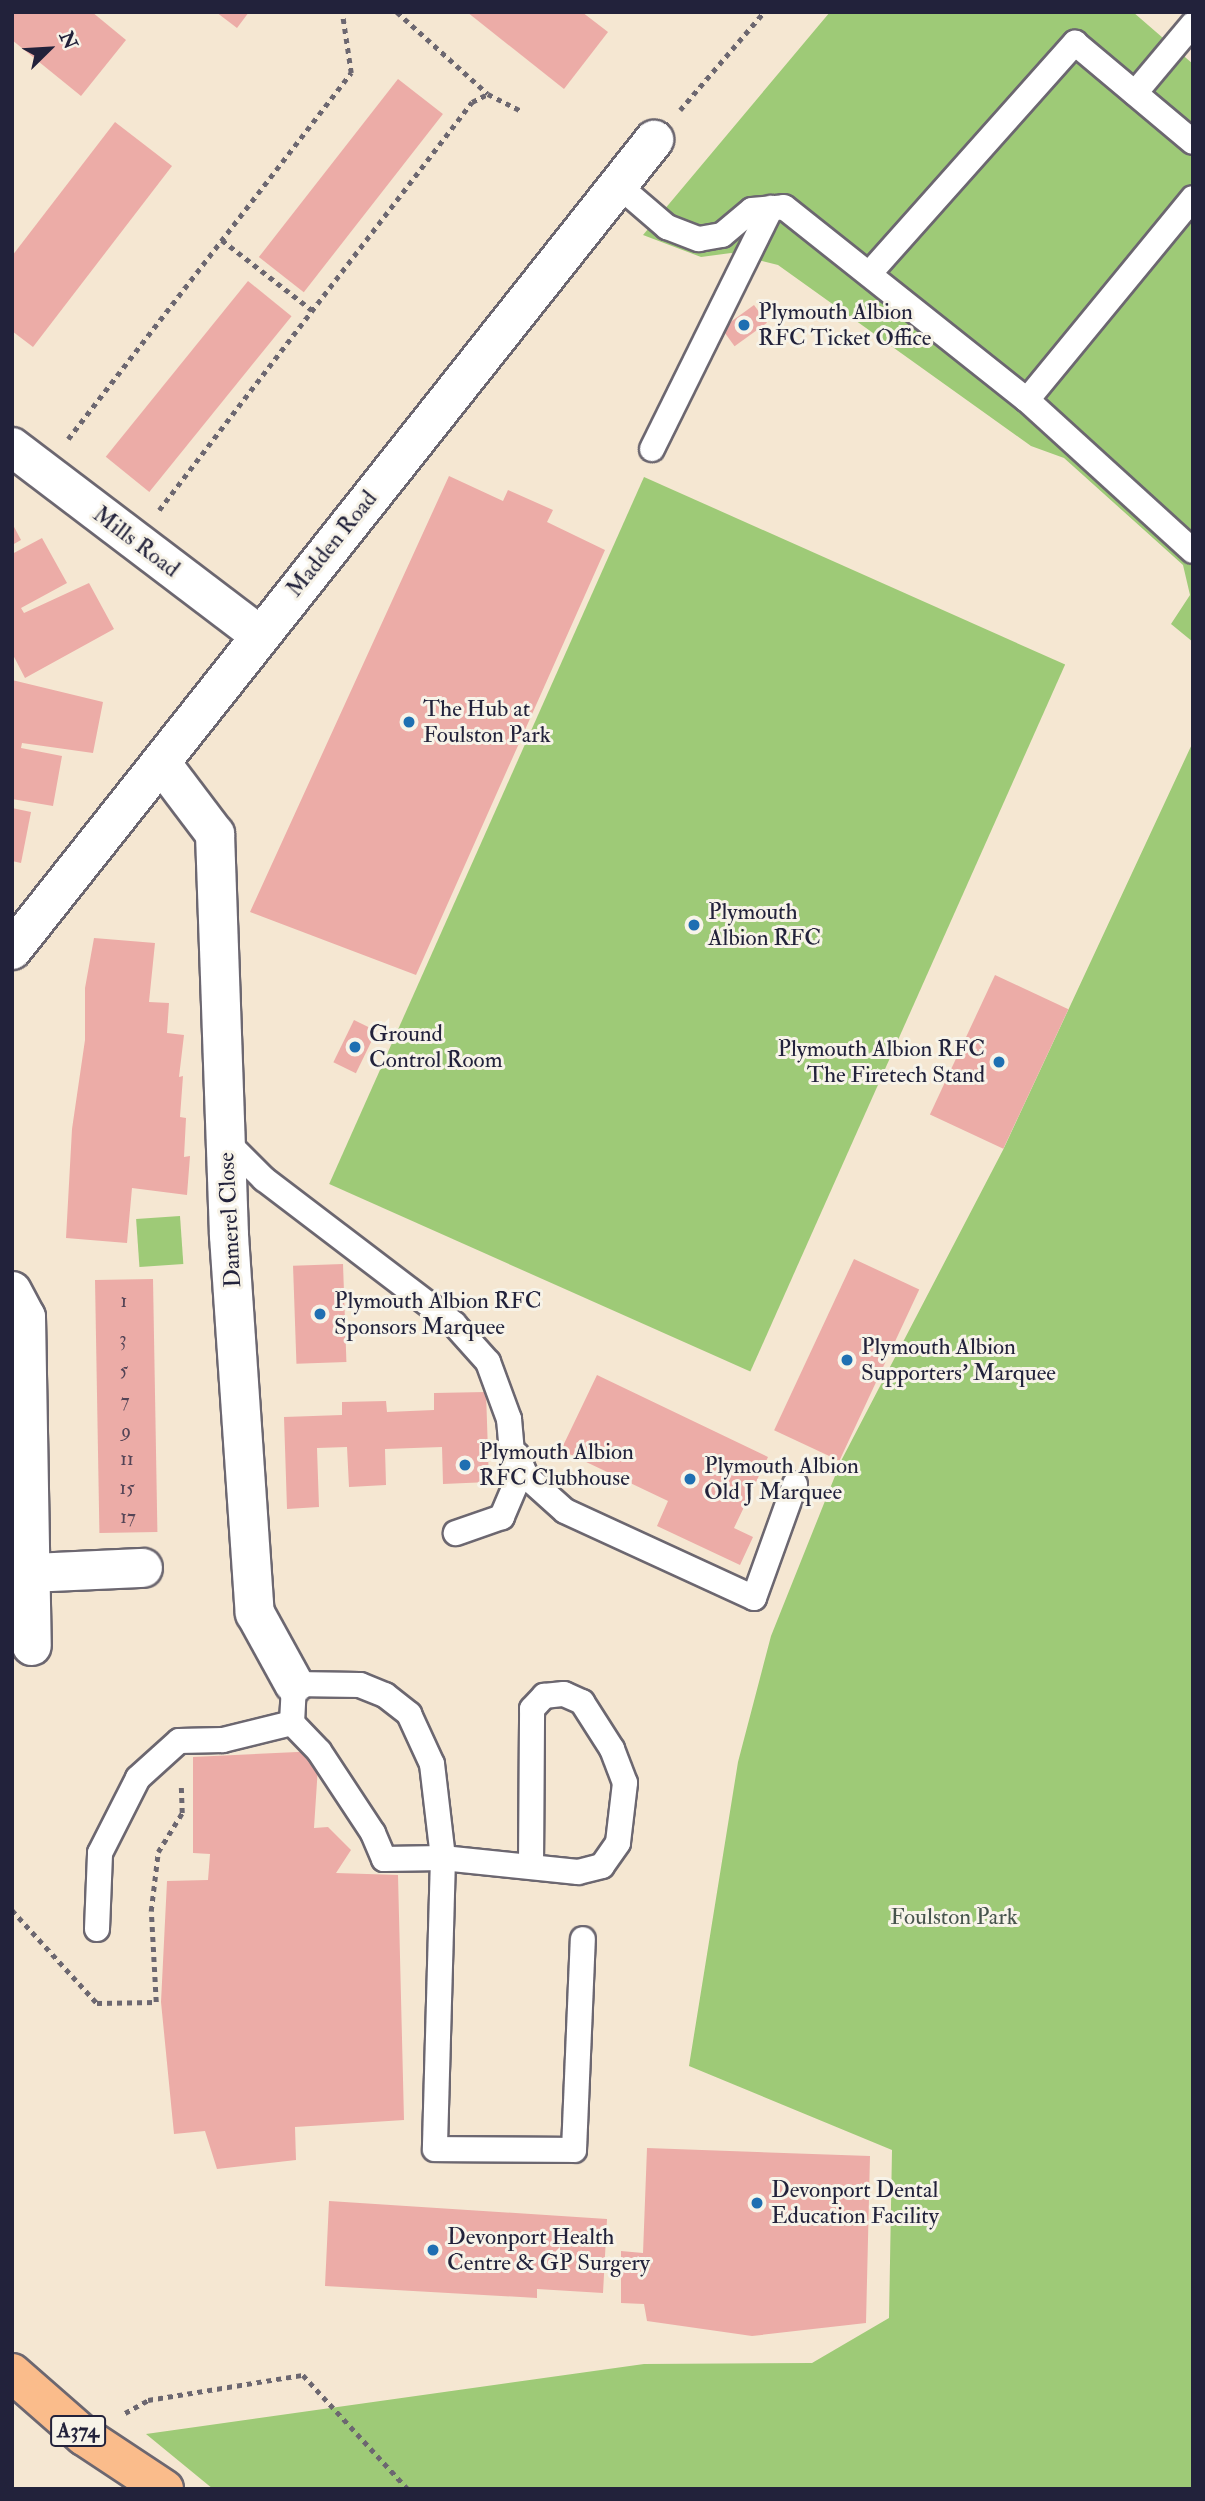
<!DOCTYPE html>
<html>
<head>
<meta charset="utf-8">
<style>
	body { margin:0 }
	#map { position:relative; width:1205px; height:2501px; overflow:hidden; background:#f5e7d2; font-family:"IM FELL Double Pica",serif }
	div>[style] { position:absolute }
	.green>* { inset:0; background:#9eca77; transform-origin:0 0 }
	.building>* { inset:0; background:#ecaca7; transform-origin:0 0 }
	.path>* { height:4.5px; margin-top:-2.25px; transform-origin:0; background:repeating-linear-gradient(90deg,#6c6770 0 5px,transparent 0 10px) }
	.roads { filter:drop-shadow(2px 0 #6c6770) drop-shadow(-2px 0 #6c6770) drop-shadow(0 2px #6c6770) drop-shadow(0 -2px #6c6770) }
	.lane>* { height:24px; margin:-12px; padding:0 12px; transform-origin:12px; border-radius:12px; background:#fff }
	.street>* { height:38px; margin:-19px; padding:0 19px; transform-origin:19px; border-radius:19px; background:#fff }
	.primary>* { height:38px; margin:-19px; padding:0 19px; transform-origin:19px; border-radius:19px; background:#fabc8b }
	.dots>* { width:19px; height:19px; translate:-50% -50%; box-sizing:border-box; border:4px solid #f7f3e8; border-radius:50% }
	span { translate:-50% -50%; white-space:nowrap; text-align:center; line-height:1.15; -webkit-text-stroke:6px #f7f3e8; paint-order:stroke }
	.number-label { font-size:19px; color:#544456 }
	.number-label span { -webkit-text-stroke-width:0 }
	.shield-label span { padding:2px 5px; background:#f7f3e8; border:2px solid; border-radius:5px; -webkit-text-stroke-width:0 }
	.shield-label { font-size:21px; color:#22223b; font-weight:700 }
	.poi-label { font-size:23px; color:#22223b }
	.left { translate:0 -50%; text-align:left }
	.right { translate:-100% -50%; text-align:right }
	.street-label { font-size:23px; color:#22223b }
	.park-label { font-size:23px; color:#47544d }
	.frame { position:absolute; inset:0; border:14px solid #22223b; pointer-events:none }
	.north { position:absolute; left:14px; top:14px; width:70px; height:70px; -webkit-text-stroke:5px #f7f3e8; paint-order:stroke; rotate:66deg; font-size:19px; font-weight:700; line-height:28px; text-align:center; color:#22223b }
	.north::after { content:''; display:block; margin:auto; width:24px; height:32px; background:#22223b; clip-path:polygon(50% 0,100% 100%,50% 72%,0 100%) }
</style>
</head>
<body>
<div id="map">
	<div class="green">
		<div style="clip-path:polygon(830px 12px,1133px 12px,1193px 64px,1193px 642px,1171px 624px,1190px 595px,1183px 565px,1064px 458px,1031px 446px,778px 265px,731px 253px,701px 257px,643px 235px)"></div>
		<div style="left:644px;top:477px;width:461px;height:774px;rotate:24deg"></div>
		<div style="clip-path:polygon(1193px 742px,1193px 2489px,213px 2489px,146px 2434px,644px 2364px,812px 2363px,889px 2318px,892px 2150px,689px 2066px,738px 1762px,771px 1636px,841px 1461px,1003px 1150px)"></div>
		<div style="left:180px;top:1216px;width:48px;height:44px;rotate:86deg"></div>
	</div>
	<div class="building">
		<div style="clip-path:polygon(12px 12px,92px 12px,126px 40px,81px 96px,12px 40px)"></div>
		<div style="clip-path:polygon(216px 12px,249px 12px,237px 28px)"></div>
		<div style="clip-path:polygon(467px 12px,582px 12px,608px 32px,564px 89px)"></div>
		<div style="left:398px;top:79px;width:57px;height:226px;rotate:38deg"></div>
		<div style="clip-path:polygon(115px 122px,172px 166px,33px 347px,12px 331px,12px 256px)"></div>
		<div style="left:248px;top:281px;width:56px;height:226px;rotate:39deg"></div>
		<div style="left:754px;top:305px;width:22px;height:40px;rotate:54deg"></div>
		<div style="clip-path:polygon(449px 476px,503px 501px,508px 490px,553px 510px,547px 522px,605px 550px,416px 975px,250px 912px)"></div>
		<div style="clip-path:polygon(12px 523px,21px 540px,12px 545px)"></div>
		<div style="clip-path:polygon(42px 538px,67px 583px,21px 608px,24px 613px,89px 583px,114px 629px,25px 678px,12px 653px,12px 554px)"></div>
		<div style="clip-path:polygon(12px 680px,103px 702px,93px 753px,22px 743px,21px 748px,62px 756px,53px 806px,12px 799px)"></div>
		<div style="clip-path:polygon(12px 808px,31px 812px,21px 863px,12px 861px)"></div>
		<div style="clip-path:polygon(94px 938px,155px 943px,149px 1002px,169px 1003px,167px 1033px,184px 1035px,179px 1077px,183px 1076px,180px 1117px,186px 1118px,184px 1157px,190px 1156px,187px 1195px,132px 1188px,127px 1243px,66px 1238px,72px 1129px,85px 1040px,85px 988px)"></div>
		<div style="left:995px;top:975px;width:81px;height:154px;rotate:25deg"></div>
		<div style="left:354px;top:1020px;width:25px;height:47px;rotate:26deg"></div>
		<div style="left:854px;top:1259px;width:72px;height:189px;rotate:25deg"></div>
		<div style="left:343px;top:1264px;width:98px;height:50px;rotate:88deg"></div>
		<div style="left:153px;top:1279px;width:253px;height:58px;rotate:89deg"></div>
		<div style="clip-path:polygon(597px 1375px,768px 1457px,734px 1528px,753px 1537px,740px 1565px,657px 1526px,668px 1501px,561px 1450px)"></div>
		<div style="clip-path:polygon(486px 1392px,489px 1482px,443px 1484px,442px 1447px,385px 1449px,386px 1485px,349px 1487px,347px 1447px,317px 1448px,319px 1507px,287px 1509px,284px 1417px,342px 1415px,342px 1402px,386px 1401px,387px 1412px,434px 1410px,434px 1393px)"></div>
		<div style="clip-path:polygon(319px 1751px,314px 1828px,328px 1827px,351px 1850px,336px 1873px,398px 1875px,404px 2120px,295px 2127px,296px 2160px,217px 2169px,205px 2131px,174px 2134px,161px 2002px,167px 1881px,208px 1880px,210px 1854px,193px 1853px,193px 1757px)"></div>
		<div style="clip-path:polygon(647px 2148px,870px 2156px,866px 2323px,752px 2336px,647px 2321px,644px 2304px,621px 2303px,621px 2251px,643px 2253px)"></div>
		<div style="clip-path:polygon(329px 2201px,607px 2219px,603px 2293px,537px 2289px,537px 2298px,325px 2286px)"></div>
	</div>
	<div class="path">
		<div style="left:397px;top:12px;width:122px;rotate:42deg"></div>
		<div style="left:680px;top:110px;width:129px;rotate:-49.4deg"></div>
		<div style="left:222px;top:240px;width:114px;rotate:37.9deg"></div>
		<div style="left:68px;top:439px;width:463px;rotate:-52.3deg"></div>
		<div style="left:351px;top:73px;width:62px;rotate:-98.4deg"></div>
		<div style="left:159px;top:510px;width:514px;rotate:-52.51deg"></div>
		<div style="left:472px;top:102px;width:18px;rotate:-27deg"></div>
		<div style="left:488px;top:94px;width:37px;rotate:27deg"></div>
		<div style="left:12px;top:1910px;width:126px;rotate:47.6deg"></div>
		<div style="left:97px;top:2003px;width:59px;rotate:-1deg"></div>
		<div style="left:156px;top:2002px;width:91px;rotate:-93.1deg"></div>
		<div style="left:151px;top:1911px;width:59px;rotate:-83.2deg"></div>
		<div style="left:158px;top:1852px;width:46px;rotate:-58.4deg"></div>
		<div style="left:182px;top:1813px;width:29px;rotate:-92deg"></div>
		<div style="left:125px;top:2413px;width:26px;rotate:-29deg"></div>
		<div style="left:148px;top:2400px;width:157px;rotate:-9.2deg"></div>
		<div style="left:303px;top:2375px;width:155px;rotate:47.4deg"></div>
	</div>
	<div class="roads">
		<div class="lane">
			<div style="left:1135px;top:93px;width:90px;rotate:-50deg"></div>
			<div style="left:618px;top:185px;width:65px;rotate:40.6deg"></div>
			<div style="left:667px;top:227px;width:34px;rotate:21deg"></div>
			<div style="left:699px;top:239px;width:23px;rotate:-10deg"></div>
			<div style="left:722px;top:235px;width:39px;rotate:-40deg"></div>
			<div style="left:752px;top:210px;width:32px;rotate:-5deg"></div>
			<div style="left:784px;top:207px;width:310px;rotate:38.5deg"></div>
			<div style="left:1027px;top:400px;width:261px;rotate:-50.6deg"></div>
			<div style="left:869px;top:274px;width:310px;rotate:-48.3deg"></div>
			<div style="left:1075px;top:43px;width:154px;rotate:40deg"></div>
			<div style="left:1027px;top:400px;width:224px;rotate:42.3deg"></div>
			<div style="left:652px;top:449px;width:269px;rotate:-63.7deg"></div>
			<div style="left:226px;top:1141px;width:54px;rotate:45deg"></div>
			<div style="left:264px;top:1179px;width:239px;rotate:37.3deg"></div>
			<div style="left:454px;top:1324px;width:51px;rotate:48.2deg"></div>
			<div style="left:488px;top:1362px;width:61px;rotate:69.8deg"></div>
			<div style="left:509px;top:1419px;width:67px;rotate:84.9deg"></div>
			<div style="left:515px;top:1486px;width:34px;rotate:113deg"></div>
			<div style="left:502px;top:1517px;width:49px;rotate:160.8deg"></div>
			<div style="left:517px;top:1455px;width:23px;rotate:67deg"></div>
			<div style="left:526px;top:1476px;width:52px;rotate:41.9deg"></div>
			<div style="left:565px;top:1511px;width:208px;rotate:24.7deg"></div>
			<div style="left:754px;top:1598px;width:121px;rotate:-70.2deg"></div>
			<div style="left:294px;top:1684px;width:66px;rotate:0.9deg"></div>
			<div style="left:360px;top:1685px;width:27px;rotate:22deg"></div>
			<div style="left:385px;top:1695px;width:31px;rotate:38deg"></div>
			<div style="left:409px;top:1714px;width:55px;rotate:65.3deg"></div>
			<div style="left:432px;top:1764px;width:95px;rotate:83.3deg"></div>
			<div style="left:443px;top:1858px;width:59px;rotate:179deg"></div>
			<div style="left:384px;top:1859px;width:28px;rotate:-113deg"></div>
			<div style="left:373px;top:1833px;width:98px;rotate:-123.4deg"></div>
			<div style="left:319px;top:1751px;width:39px;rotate:-134deg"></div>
			<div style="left:292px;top:1723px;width:39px;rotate:-87deg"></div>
			<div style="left:531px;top:1865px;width:156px;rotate:-89.6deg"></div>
			<div style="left:532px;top:1709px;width:18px;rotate:-47deg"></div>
			<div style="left:544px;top:1696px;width:20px;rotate:-6deg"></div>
			<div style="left:564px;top:1694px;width:20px;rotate:24deg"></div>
			<div style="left:582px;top:1702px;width:56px;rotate:57.4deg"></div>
			<div style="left:612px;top:1749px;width:36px;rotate:69deg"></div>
			<div style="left:625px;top:1783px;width:60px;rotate:96.7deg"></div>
			<div style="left:618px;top:1843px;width:28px;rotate:125deg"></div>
			<div style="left:602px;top:1866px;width:25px;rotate:166deg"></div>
			<div style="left:578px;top:1872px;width:136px;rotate:-174.1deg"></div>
			<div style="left:443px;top:1858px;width:291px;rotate:91.6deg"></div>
			<div style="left:435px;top:2149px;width:139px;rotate:0.4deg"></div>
			<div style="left:574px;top:2150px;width:211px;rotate:-87.6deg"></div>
			<div style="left:97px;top:1929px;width:76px;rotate:-87.7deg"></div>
			<div style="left:100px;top:1853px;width:84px;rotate:-63.1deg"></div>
			<div style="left:138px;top:1778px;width:55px;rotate:-42.1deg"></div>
			<div style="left:179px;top:1741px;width:44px;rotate:-1.3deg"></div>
			<div style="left:223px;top:1740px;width:71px;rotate:-13.8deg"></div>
		</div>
		<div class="street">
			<div style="left:12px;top:447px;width:311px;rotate:37.2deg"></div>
			<div style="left:162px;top:764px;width:88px;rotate:52.9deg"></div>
			<div style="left:215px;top:834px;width:402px;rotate:88deg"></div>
			<div style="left:229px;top:1236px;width:378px;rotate:86.1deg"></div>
			<div style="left:255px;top:1613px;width:81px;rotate:61.2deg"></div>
			<div style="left:12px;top:950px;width:1034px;rotate:-51.6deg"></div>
			<div style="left:12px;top:1291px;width:30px;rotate:62deg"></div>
			<div style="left:26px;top:1317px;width:329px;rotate:89deg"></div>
			<div style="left:31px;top:1573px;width:112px;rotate:-2.6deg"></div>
		</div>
		<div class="primary">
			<div style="left:12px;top:2373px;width:96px;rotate:41.2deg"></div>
			<div style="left:84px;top:2436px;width:96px;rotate:33.5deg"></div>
		</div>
	</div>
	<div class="dots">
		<div style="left:744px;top:325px;background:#1f6fb2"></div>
		<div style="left:409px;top:722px;background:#1f6fb2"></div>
		<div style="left:694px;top:925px;background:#1f6fb2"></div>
		<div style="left:355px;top:1047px;background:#1f6fb2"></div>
		<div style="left:999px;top:1062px;background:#1f6fb2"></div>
		<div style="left:320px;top:1314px;background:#1f6fb2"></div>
		<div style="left:847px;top:1360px;background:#1f6fb2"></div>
		<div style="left:465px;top:1465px;background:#1f6fb2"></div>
		<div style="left:690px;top:1479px;background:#1f6fb2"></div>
		<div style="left:757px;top:2203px;background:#1f6fb2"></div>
		<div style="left:433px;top:2250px;background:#1f6fb2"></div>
	</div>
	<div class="number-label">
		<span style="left:124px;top:1302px">1</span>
		<span style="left:123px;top:1340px">3</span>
		<span style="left:124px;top:1371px">5</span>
		<span style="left:125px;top:1402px">7</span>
		<span style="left:126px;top:1432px">9</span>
		<span style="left:127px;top:1460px">11</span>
		<span style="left:127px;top:1489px">15</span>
		<span style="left:128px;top:1518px">17</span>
	</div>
	<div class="shield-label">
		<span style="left:78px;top:2431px">A374</span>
	</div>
	<div class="poi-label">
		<span class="left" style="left:758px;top:325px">Plymouth Albion<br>RFC Ticket Office</span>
		<span class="left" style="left:423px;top:722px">The Hub at<br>Foulston Park</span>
		<span class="left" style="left:708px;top:925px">Plymouth<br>Albion RFC</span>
		<span class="left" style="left:369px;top:1047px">Ground<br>Control Room</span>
		<span class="right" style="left:985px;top:1062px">Plymouth Albion RFC<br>The Firetech Stand</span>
		<span class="left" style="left:334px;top:1314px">Plymouth Albion RFC<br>Sponsors Marquee</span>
		<span class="left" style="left:861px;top:1360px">Plymouth Albion<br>Supporters' Marquee</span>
		<span class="left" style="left:479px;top:1465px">Plymouth Albion<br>RFC Clubhouse</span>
		<span class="left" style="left:704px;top:1479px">Plymouth Albion<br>Old J Marquee</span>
		<span class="left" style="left:771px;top:2203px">Devonport Dental<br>Education Facility</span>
		<span class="left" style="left:447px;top:2250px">Devonport Health<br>Centre &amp; GP Surgery</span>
	</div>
	<div class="street-label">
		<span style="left:136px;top:542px;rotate:37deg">Mills Road</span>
		<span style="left:332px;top:544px;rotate:-51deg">Madden Road</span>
		<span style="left:230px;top:1220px;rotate:-93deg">Damerel Close</span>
	</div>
	<div class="park-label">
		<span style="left:954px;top:1917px">Foulston Park</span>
	</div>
	<div class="frame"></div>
	<div class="north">N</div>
</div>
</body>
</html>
